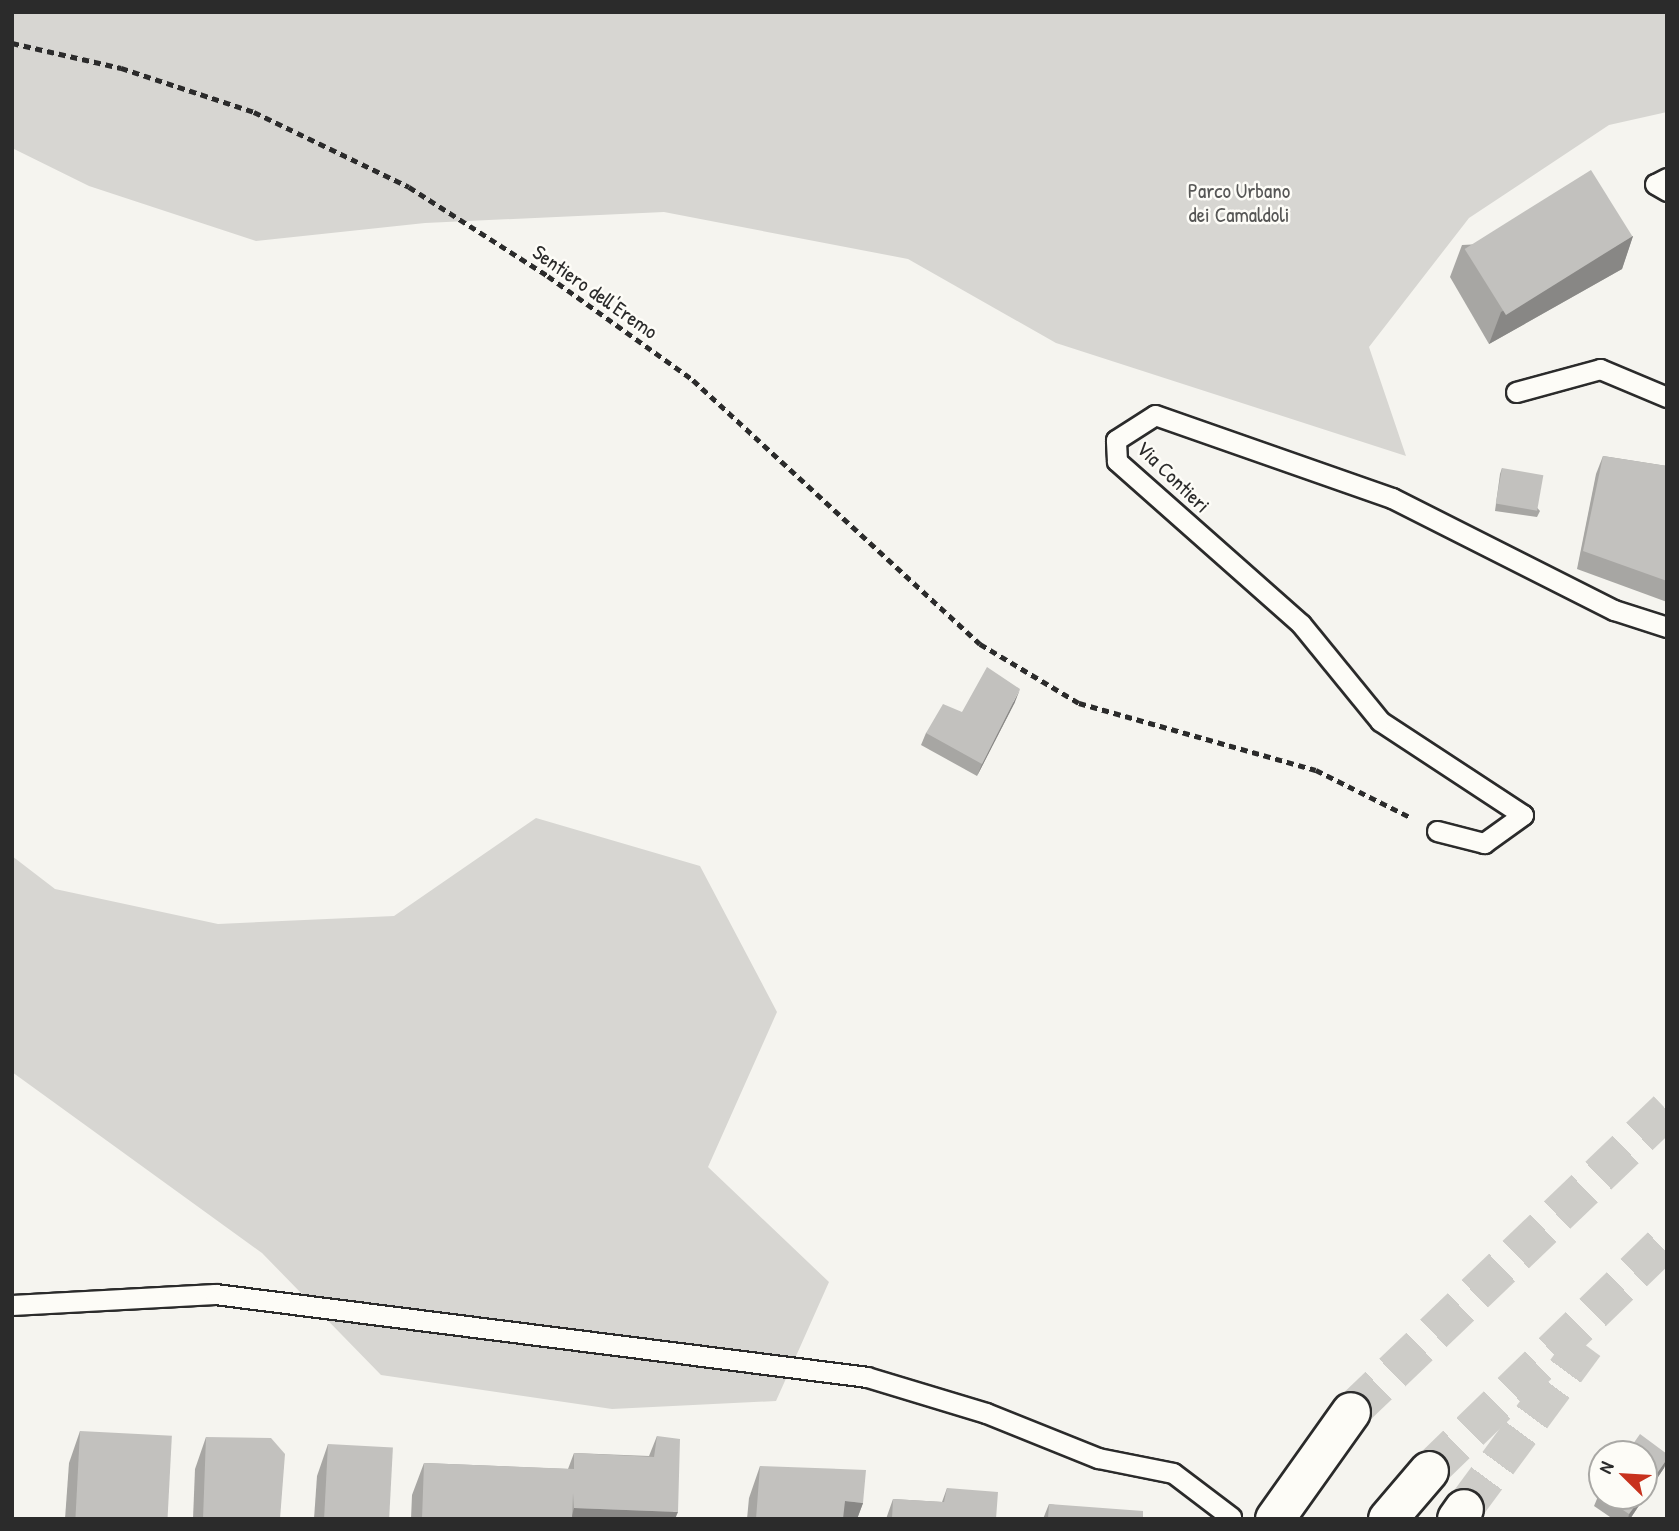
<!DOCTYPE html>
<html>
<head>
<meta charset="utf-8">
<style>
	body { margin:0 }
	#map { position:relative; width:1679px; height:1531px; overflow:hidden; background:#f5f4ef; font-family:"Patrick Hand",sans-serif }
	div>[style] { position:absolute }
	.green>* { inset:0; background:#d7d6d2 }
	.highway-tunnel>* { height:38px; margin-top:-19px; transform-origin:0; background:repeating-linear-gradient(90deg,#cdccc8 0 38px,transparent 0 57px) }
	.path>* { height:4.5px; margin-top:-2.25px; transform-origin:0; background:repeating-linear-gradient(90deg,#2b2b2b 0 7px,transparent 0 12px) }
	.roads { filter:drop-shadow(2px 0 #2b2b2b) drop-shadow(-2px 0 #2b2b2b) drop-shadow(0 2px #2b2b2b) drop-shadow(0 -2px #2b2b2b) }
	.lane>* { height:19px; margin:-9.5px; padding:0 9.5px; transform-origin:9.5px; border-radius:9.5px; background:#fdfcf7 }
	.highway>* { height:38px; margin:-19px; padding:0 19px; transform-origin:19px; border-radius:19px; background:#fdfcf7 }
	.wall>* { inset:0; background:#a7a6a3 }
	.shaded-wall>* { inset:0; background:#888785 }
	.building>* { inset:0; background:#c2c1be; transform-origin:0 0 }
	span { translate:-50% -50%; white-space:nowrap; text-align:center; line-height:1.15; -webkit-text-stroke:5px #fdfcf7; paint-order:stroke }
	.park-label { font-size:21px; color:#565655 }
	.street-label { font-size:21px; color:#2b2b2b }
	.frame { position:absolute; inset:0; border:14px solid #2b2b2b; pointer-events:none }
	.north { position:absolute; left:1588px; top:1440px; width:70px; height:70px; box-sizing:border-box; background:#fdfcf7; border:2px solid #a9a8a5; border-radius:50%; rotate:294deg; font-size:19px; font-weight:700; line-height:28px; text-align:center; color:#2b2b2b }
	.north::after { content:''; display:block; margin:auto; width:24px; height:32px; background:#c8321e; clip-path:polygon(50% 0,100% 100%,50% 72%,0 100%) }
</style>
</head>
<body>
<div id="map">
	<div class="green">
		<div style="clip-path:polygon(12px 12px,1667px 12px,1667px 112px,1609px 125px,1469px 218px,1369px 347px,1406px 456px,1056px 343px,908px 259px,664px 212px,425px 223px,256px 241px,89px 186px,12px 148px)"></div>
		<div style="clip-path:polygon(536px 818px,700px 866px,777px 1012px,708px 1167px,829px 1282px,776px 1401px,612px 1409px,381px 1375px,262px 1253px,12px 1072px,12px 856px,55px 889px,218px 924px,394px 916px)"></div>
	</div>
	<div class="highway-tunnel">
		<div style="left:1351px;top:1412px;width:437px;rotate:-43.7deg"></div>
		<div style="left:1429px;top:1471px;width:332px;rotate:-44.1deg"></div>
		<div style="left:1464px;top:1509px;width:204px;rotate:-53.6deg"></div>
	</div>
	<div class="path">
		<div style="left:12px;top:43px;width:112px;rotate:12.9deg"></div>
		<div style="left:121px;top:68px;width:140px;rotate:18.3deg"></div>
		<div style="left:254px;top:112px;width:172px;rotate:25.8deg"></div>
		<div style="left:409px;top:187px;width:165px;rotate:32.6deg"></div>
		<div style="left:548px;top:276px;width:178px;rotate:35.6deg"></div>
		<div style="left:693px;top:380px;width:390px;rotate:42.6deg"></div>
		<div style="left:980px;top:644px;width:115px;rotate:30.8deg"></div>
		<div style="left:1079px;top:703px;width:246px;rotate:15.8deg"></div>
		<div style="left:1316px;top:770px;width:107px;rotate:26.6deg"></div>
	</div>
	<div class="roads">
		<div class="lane">
			<div style="left:1667px;top:178px;width:13px;rotate:153deg"></div>
			<div style="left:1655px;top:184px;width:14px;rotate:30deg"></div>
			<div style="left:1516px;top:392px;width:87px;rotate:-15.3deg"></div>
			<div style="left:1600px;top:369px;width:73px;rotate:22.7deg"></div>
			<div style="left:1437px;top:831px;width:49px;rotate:14.3deg"></div>
			<div style="left:1484px;top:843px;width:48px;rotate:-35.7deg"></div>
			<div style="left:1523px;top:815px;width:171px;rotate:-146.7deg"></div>
			<div style="left:1380px;top:721px;width:125px;rotate:-129.2deg"></div>
			<div style="left:1301px;top:624px;width:246px;rotate:-138.5deg"></div>
			<div style="left:1117px;top:461px;width:21px;rotate:-93deg"></div>
			<div style="left:1116px;top:440px;width:46px;rotate:-32.7deg"></div>
			<div style="left:1155px;top:415px;width:251px;rotate:19.3deg"></div>
			<div style="left:1392px;top:498px;width:249px;rotate:26.8deg"></div>
			<div style="left:1614px;top:610px;width:56px;rotate:17.8deg"></div>
			<div style="left:12px;top:1305px;width:203px;rotate:-3.1deg"></div>
			<div style="left:215px;top:1294px;width:657px;rotate:7.25deg"></div>
			<div style="left:867px;top:1377px;width:124px;rotate:16.8deg"></div>
			<div style="left:986px;top:1413px;width:121px;rotate:21.9deg"></div>
			<div style="left:1098px;top:1458px;width:76px;rotate:11.3deg"></div>
			<div style="left:1173px;top:1473px;width:73px;rotate:37.2deg"></div>
		</div>
		<div class="highway">
			<div style="left:1275px;top:1519px;width:131px;rotate:-54.6deg"></div>
			<div style="left:1388px;top:1519px;width:63px;rotate:-49.5deg"></div>
			<div style="left:1457px;top:1519px;width:12px;rotate:-55deg"></div>
		</div>
	</div>
	<div class="wall">
		<div style="clip-path:polygon(1633px 236px,1622px 269px,1489px 344px,1450px 277px,1462px 245px)"></div>
		<div style="clip-path:polygon(1603px 456px,1667px 466px,1667px 602px,1577px 569px,1596px 474px)"></div>
		<div style="clip-path:polygon(1502px 468px,1540px 511px,1537px 517px,1495px 511px,1500px 474px)"></div>
		<div style="clip-path:polygon(1015px 702px,977px 776px,921px 745px,926px 733px,962px 712px)"></div>
		<div style="clip-path:polygon(80px 1431px,169px 1519px,65px 1519px,69px 1463px)"></div>
		<div style="clip-path:polygon(657px 1436px,675px 1519px,411px 1519px,412px 1495px,424px 1463px,568px 1469px,574px 1453px,649px 1456px)"></div>
		<div style="clip-path:polygon(206px 1437px,280px 1519px,193px 1519px,195px 1469px)"></div>
		<div style="clip-path:polygon(328px 1444px,389px 1519px,314px 1519px,317px 1476px)"></div>
		<div style="clip-path:polygon(1667px 1454px,1667px 1462px,1664px 1468px,1630px 1519px,1613px 1519px,1594px 1506px,1599px 1494px)"></div>
		<div style="clip-path:polygon(760px 1466px,863px 1503px,857px 1519px,747px 1519px,749px 1498px)"></div>
		<div style="clip-path:polygon(947px 1488px,996px 1519px,886px 1519px,893px 1499px,942px 1502px)"></div>
		<div style="clip-path:polygon(1049px 1504px,1143px 1519px,1043px 1519px)"></div>
	</div>
	<div class="shaded-wall">
		<div style="clip-path:polygon(1633px 236px,1622px 269px,1489px 344px,1501px 312px)"></div>
		<div style="clip-path:polygon(1020px 689px,1015px 702px,977px 776px,982px 764px)"></div>
		<div style="clip-path:polygon(1667px 1459px,1664px 1468px,1630px 1519px,1628px 1519px,1629px 1514px,1642px 1496px,1644px 1496px,1644px 1492px)"></div>
		<div style="clip-path:polygon(845px 1501px,863px 1503px,857px 1519px,839px 1519px)"></div>
		<div style="clip-path:polygon(574px 1508px,678px 1512px,675px 1519px,571px 1519px)"></div>
	</div>
	<div class="building">
		<div style="left:1591px;top:170px;width:78px;height:149px;rotate:58deg"></div>
		<div style="clip-path:polygon(1603px 456px,1667px 466px,1667px 581px,1583px 551px)"></div>
		<div style="left:1502px;top:468px;width:42px;height:36px;rotate:10deg"></div>
		<div style="clip-path:polygon(987px 667px,1020px 689px,982px 764px,926px 733px,943px 704px,962px 712px)"></div>
		<div style="left:80px;top:1431px;width:92px;height:88px;rotate:3deg"></div>
		<div style="clip-path:polygon(1640px 1434px,1667px 1454px,1667px 1459px,1644px 1492px,1644px 1454px,1626px 1454px)"></div>
		<div style="clip-path:polygon(657px 1436px,680px 1439px,678px 1512px,574px 1508px,573px 1493px,572px 1519px,422px 1519px,424px 1463px,574px 1469px,574px 1453px,654px 1457px)"></div>
		<div style="clip-path:polygon(206px 1437px,271px 1438px,285px 1454px,280px 1519px,203px 1519px)"></div>
		<div style="left:328px;top:1444px;width:65px;height:75px;rotate:3deg"></div>
		<div style="clip-path:polygon(760px 1466px,866px 1470px,863px 1503px,845px 1501px,843px 1519px,756px 1519px)"></div>
		<div style="clip-path:polygon(947px 1488px,998px 1492px,996px 1519px,892px 1519px,893px 1499px,944px 1502px)"></div>
		<div style="clip-path:polygon(1602px 1496px,1642px 1496px,1629px 1514px)"></div>
		<div style="clip-path:polygon(1049px 1504px,1143px 1511px,1143px 1519px,1048px 1519px)"></div>
	</div>
	<div class="park-label">
		<span style="left:1239px;top:203px">Parco Urbano<br>dei Camaldoli</span>
	</div>
	<div class="street-label">
		<span style="left:595px;top:292px;rotate:35deg">Sentiero dell'Eremo</span>
		<span style="left:1173px;top:477px;rotate:44deg">Via Contieri</span>
	</div>
	<div class="frame"></div>
	<div class="north">N</div>
</div>
</body>
</html>
